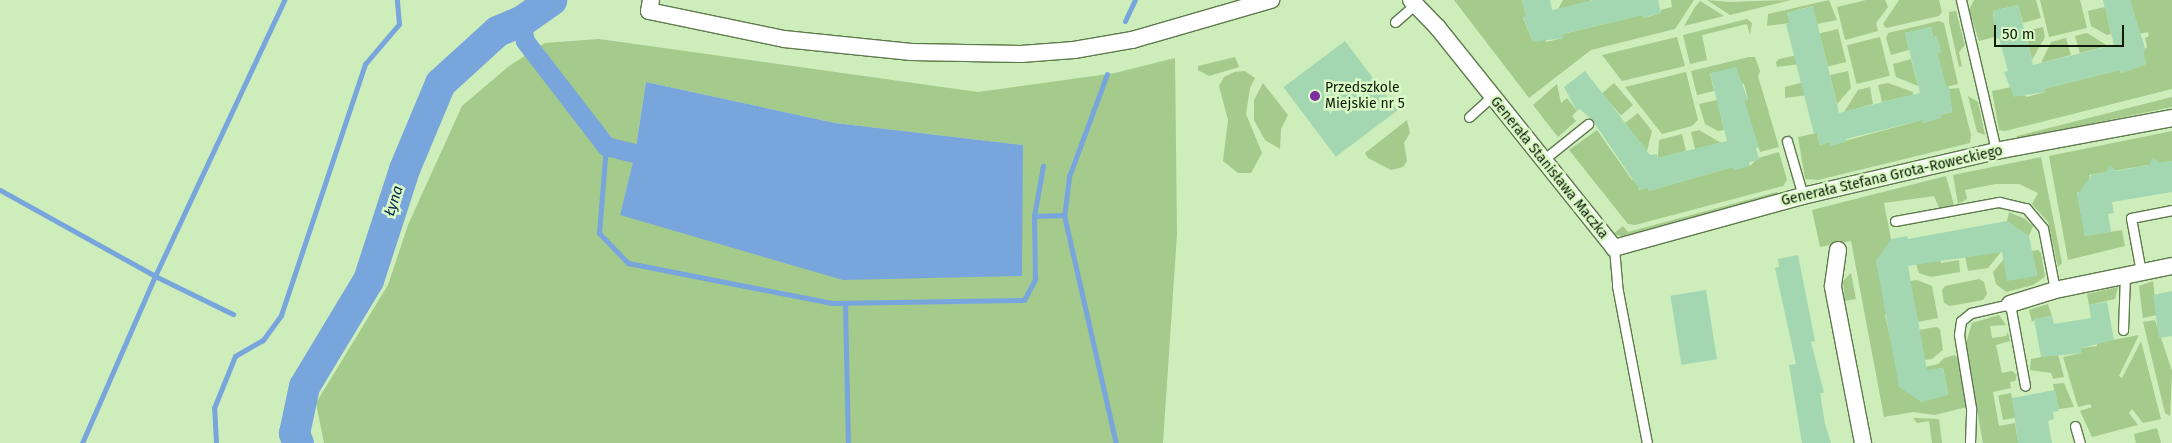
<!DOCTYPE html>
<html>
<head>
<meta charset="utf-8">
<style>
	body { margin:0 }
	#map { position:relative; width:2172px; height:443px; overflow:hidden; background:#cdedba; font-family:"Fira Sans",sans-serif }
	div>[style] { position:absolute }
	.green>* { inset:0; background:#a4ca8c; transform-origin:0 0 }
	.water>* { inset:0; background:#77a5dc }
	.stream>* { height:5px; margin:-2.5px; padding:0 2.5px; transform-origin:2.5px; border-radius:2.5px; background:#77a5dc }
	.canal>* { height:19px; margin:-9.5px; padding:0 9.5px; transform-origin:9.5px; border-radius:9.5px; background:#77a5dc }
	.river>* { height:31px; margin:-15.5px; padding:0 15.5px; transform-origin:15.5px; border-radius:15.5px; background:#77a5dc }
	.building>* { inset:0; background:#a2d7b2; transform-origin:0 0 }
	.roads { filter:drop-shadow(1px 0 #5e7a4c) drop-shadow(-1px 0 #5e7a4c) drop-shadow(0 1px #5e7a4c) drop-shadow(0 -1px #5e7a4c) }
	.service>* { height:9px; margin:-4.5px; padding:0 4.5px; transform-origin:4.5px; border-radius:4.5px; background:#fff }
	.minor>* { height:16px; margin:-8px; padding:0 8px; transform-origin:8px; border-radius:8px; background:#fff }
	.dots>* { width:14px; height:14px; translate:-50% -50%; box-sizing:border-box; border:2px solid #dafac6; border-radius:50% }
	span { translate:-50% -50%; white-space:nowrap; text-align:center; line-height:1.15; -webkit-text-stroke:5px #dafac6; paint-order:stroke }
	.poi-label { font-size:14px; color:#0f1a07 }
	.left { translate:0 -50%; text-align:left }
	.street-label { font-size:14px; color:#0f1a07 }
	.water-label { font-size:15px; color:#0a2a4e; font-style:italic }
	.scale { position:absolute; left:1994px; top:25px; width:130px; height:22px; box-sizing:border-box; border:2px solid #0f1a07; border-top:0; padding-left:6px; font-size:15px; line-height:18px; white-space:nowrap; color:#0f1a07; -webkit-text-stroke:4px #dafac6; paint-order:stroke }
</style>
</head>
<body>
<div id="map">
	<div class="green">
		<div style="clip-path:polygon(1454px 0,1522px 0,1526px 16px,1523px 18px,1533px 42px,1545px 39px,1546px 42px,1563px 38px,1563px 34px,1642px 15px,1644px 18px,1661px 13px,1661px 10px,1672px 7px,1671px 0,1694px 0,1675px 29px,1591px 50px,1529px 98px)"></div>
		<div style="clip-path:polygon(1563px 0,1590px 0,1590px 1px,1558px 9px)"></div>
		<div style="clip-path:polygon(1707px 0,1730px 2px,1791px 0,1730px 15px)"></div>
		<div style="clip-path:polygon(1829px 0,1837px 20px,1817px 24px,1812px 6px,1787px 13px,1790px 23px,1767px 26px,1768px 14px)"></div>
		<div style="clip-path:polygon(1866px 0,1885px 0,1888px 7px,1876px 23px,1878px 31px,1845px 40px,1837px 7px)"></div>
		<div style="clip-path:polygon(1899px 0,1939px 0,1942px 12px,1939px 16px,1886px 28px,1883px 24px)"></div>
		<div style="clip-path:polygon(1974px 0,2036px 0,2041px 18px,2023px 23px,2018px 5px,1993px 11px,1995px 37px,1979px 41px,1969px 10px)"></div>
		<div style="clip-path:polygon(2040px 0,2080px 0,2087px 28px,2049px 37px)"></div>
		<div style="clip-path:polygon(2130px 0,2172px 0,2172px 89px,2005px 131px,1999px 130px,1992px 91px,2012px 87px,2027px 97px,2045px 92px,2044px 89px,2120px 70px,2121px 73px,2146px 64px,2143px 52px,2147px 47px,2145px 38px,2149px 36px,2148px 32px,2139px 34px)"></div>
		<div style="clip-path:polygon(1700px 1px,1724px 16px,1684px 26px,1695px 7px)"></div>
		<div style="clip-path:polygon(2105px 7px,2111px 34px,2107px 35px,2091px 26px,2088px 11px)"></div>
		<div style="clip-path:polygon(1956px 11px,1965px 45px,1959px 52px,1962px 66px,1959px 67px,1949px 22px,1949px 12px)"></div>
		<div style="clip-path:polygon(1747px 19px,1752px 23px,1750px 35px,1747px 24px,1702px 35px,1707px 60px,1690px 64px,1683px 35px)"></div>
		<div style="clip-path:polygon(1939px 21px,1944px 23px,1958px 84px,1946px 87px,1937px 53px,1941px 52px,1937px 36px,1933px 37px,1931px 27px,1905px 33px,1909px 50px,1891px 55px,1886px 38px,1888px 33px)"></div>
		<div style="clip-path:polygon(2043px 27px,2045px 37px,2032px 60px,2025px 31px)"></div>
		<div style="left:1838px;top:29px;width:34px;height:19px;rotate:76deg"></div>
		<div style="clip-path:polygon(2087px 33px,2108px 46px,2080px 53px,2075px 36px)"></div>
		<div style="clip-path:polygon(1677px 37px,1685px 66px,1622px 81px,1602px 55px)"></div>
		<div style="left:1880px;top:37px;width:40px;height:34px;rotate:76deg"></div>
		<div style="clip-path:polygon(2066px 38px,2071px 55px,2041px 63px,2051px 42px)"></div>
		<div style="clip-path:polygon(evenodd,599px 39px,978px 92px,1115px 73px,1175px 58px,1177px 234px,1163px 443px,324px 443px,316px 403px,388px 285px,408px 225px,462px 106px,509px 66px,545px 43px,599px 39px,646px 82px,835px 123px,1022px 145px,1022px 275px,620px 215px,635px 153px,646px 82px)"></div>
		<div style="clip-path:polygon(1798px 55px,1800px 64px,1777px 67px,1776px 62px,1779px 59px)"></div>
		<div style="clip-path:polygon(1235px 57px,1239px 67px,1209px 76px,1198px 70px,1198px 66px)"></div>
		<div style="clip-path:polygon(1749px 57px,1755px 57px,1760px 71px,1758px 76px,1779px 147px,1760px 152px,1744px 101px,1748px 99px,1744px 84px,1710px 73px,1714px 91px,1697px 95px,1691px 71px)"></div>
		<div style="clip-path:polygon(1911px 59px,1918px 86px,1896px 77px,1893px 64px)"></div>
		<div style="clip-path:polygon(1245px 71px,1255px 78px,1250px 88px,1246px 114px,1262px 153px,1251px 173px,1238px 173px,1223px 161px,1228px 120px,1219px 86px,1224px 77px,1234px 72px)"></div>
		<div style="clip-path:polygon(1848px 71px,1851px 88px,1837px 104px,1830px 75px)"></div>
		<div style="clip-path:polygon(1686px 72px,1698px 120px,1692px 126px,1662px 134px,1625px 87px)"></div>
		<div style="clip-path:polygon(1804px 82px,1808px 95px,1785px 98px,1785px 87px)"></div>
		<div style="clip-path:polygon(1263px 83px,1288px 115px,1281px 129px,1280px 149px,1265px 140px,1254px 120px,1254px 100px)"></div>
		<div style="left:1614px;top:83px;width:29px;height:16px;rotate:49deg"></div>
		<div style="clip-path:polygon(1888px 83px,1913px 92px,1913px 95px,1882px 102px,1878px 85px)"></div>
		<div style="clip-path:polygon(1557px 84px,1561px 103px,1567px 98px,1577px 111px,1572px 116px,1576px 121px,1558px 137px,1533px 105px)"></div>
		<div style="clip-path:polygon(1870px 87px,1873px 104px,1844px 112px,1858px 90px)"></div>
		<div style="clip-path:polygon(1959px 88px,1971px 135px,1970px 143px,1818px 180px,1805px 179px,1798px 137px,1817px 133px,1820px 145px,1830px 142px,1830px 145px,1922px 120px,1923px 123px,1940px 118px,1940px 115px,1952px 112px,1949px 89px)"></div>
		<div style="clip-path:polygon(1968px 96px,1978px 102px,1985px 135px,1977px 132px)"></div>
		<div style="clip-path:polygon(2172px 97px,2172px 107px,2018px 139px,2017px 136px)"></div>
		<div style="clip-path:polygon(1717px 100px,1724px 130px,1718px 131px,1705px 124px,1699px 104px)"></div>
		<div style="clip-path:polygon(1638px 113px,1652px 131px,1647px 151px,1625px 123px)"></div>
		<div style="clip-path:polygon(1407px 120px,1410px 133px,1404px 143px,1407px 161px,1403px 167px,1391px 170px,1368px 158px,1365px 153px)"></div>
		<div style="clip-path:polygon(1597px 130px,1632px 180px,1636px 178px,1639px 190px,1648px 188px,1649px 191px,1733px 167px,1750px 166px,1758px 158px,1779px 152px,1787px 180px,1783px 186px,1635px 225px,1628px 224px,1569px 150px)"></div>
		<div style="clip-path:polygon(1699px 130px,1721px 143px,1695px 149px,1691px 132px)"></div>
		<div style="clip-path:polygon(2172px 131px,2172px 161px,2089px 175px,2090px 182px,2085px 183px,2084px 191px,2077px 193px,2085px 236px,2122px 230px,2125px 246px,2068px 260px,2049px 156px)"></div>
		<div style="clip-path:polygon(1682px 134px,1686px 151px,1658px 158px,1659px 140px)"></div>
		<div style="clip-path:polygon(2041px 157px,2062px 263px,2058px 267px,2048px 222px,2032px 204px,2038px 193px,2019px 184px,1995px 184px,1965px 190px,1967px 199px,1958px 204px,1953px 175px)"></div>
		<div style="clip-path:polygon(1946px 176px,1954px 205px,1939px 208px,1934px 196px,1884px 203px,1891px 239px,1888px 249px,1883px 250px,1884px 254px,1876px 261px,1889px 314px,1885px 315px,1889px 333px,1892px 333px,1899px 387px,1909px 390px,1910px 394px,1914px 394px,1921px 402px,1948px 394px,1943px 368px,1926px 371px,1925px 367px,1938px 364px,1944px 358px,1955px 355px,1959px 361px,1967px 407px,1935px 415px,1913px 412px,1884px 417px,1851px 241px,1820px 247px,1812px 210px)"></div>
		<div style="clip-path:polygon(1777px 192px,1778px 197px,1627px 238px,1613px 234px,1623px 226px,1628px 232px)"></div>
		<div style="clip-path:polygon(2009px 212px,2025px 219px,2033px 226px,2029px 236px,2014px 229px,2007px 221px)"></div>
		<div style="clip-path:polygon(2038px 250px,2041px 253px,2045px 277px,2033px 285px,2006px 292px,1996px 284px,1993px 272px,2004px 259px,2037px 275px,2032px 251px)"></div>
		<div style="clip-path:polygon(2001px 252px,1988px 268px,1968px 271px,1965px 256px)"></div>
		<div style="clip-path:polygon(1940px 260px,1941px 263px,1959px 260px,1960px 272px,1931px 277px,1919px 273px,1916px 264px)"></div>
		<div style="clip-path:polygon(1851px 273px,1856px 299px,1845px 301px,1843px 281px)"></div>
		<div style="clip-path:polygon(1979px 279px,1984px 282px,1987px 294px,1983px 300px,1950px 306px,1944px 303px,1942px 290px,1945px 286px)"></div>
		<div style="clip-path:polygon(1917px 280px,1932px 286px,1938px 318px,1918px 322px,1910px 281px)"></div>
		<div style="clip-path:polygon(2153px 281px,2157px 315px,2143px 318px,2139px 286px)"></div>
		<div style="clip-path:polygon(2118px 287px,2115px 299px,2089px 305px,2087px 294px)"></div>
		<div style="clip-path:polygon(2048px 304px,2052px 316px,2035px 319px,2032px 322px,2029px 310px)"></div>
		<div style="clip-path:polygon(1999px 315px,2006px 325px,1990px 326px,1992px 338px,2006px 336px,2008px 332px,2010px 341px,1996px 345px,2002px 373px,2012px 371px,2017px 375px,2015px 381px,2010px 382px,2011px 388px,1993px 392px,1999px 426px,2015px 423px,2018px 442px,2023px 443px,1983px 443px,1965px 346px,1972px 323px)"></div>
		<div style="clip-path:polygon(2155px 320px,2172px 371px,2170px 416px,2165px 413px,2143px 322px)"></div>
		<div style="clip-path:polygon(1936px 327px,1940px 329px,1943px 350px,1932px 359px,1924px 360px,1919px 330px)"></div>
		<div style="clip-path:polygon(2139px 335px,2119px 376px,2122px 378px,2141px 341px,2161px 419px,2143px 423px,2132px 409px,2129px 413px,2138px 425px,2092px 437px,2080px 411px,2092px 407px,2090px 404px,2078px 407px,2063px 357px,2081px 353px,2081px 348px,2097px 346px,2097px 343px)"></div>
		<div style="clip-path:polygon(2058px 354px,2064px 377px,2053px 379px,2051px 373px,2030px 370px,2031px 359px)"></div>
		<div style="clip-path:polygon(2064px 383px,2074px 407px,2059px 409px,2053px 384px)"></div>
		<div style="left:2011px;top:393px;width:25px;height:13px;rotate:79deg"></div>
		<div style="clip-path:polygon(1913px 418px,1939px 419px,1942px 443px,1932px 443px,1929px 421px,1917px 423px)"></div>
		<div style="clip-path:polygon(2157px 428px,2161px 443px,2136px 443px,2134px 434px)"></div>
	</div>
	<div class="water">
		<div style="clip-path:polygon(646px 82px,835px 123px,1023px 145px,1022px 276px,843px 280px,620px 215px,635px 153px)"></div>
	</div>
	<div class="stream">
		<div style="left:1125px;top:21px;width:23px;rotate:-65deg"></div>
		<div style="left:1107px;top:74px;width:110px;rotate:110.3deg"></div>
		<div style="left:1069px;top:177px;width:38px;rotate:97deg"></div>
		<div style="left:1064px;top:215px;width:234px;rotate:77.2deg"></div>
		<div style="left:606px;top:146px;width:87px;rotate:94.6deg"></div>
		<div style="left:599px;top:233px;width:42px;rotate:46deg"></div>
		<div style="left:628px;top:263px;width:208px;rotate:11.1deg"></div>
		<div style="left:832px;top:303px;width:192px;rotate:-0.9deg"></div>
		<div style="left:1024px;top:300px;width:24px;rotate:-62deg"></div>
		<div style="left:1035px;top:279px;width:63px;rotate:-90.9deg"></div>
		<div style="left:1034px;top:216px;width:51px;rotate:-79.8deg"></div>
		<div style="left:0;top:190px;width:177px;rotate:29deg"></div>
		<div style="left:155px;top:276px;width:87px;rotate:26deg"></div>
		<div style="left:1034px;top:216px;width:30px;rotate:-2deg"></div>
		<div style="left:845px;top:303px;width:140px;rotate:88.8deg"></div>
		<div style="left:82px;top:443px;width:182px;rotate:-66.4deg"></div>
		<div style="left:155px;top:276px;width:305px;rotate:-64.9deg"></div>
		<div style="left:216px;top:443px;width:35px;rotate:-93deg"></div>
		<div style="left:214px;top:408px;width:56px;rotate:-68deg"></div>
		<div style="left:235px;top:356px;width:32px;rotate:-30deg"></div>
		<div style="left:263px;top:340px;width:31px;rotate:-54deg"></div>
		<div style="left:281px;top:315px;width:265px;rotate:-71.5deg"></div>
		<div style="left:365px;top:64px;width:52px;rotate:-49.6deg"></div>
		<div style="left:399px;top:24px;width:24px;rotate:-95deg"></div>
	</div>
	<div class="canal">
		<div style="left:521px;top:21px;width:20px;rotate:79deg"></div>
		<div style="left:525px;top:41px;width:133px;rotate:52.4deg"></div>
		<div style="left:606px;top:146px;width:30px;rotate:14deg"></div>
	</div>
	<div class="river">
		<div style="left:298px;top:443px;width:11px;rotate:-112deg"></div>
		<div style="left:294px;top:433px;width:48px;rotate:-78deg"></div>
		<div style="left:304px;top:386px;width:124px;rotate:-58.9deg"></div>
		<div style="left:368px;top:280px;width:117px;rotate:-72deg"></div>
		<div style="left:404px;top:169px;width:93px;rotate:-67.3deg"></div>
		<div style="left:440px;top:83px;width:77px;rotate:-42.4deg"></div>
		<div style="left:497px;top:31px;width:26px;rotate:-23deg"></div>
		<div style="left:521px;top:21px;width:37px;rotate:-35deg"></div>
	</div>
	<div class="building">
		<div style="clip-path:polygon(1522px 0,1550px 0,1552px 10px,1593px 0,1658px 0,1661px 13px,1643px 18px,1642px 15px,1563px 34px,1564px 38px,1533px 42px,1523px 17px,1526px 16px)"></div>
		<div style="clip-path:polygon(2103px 0,2130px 0,2146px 51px,2143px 52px,2146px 64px,2121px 73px,2120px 70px,2044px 89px,2045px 92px,2014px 97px,2004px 72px,2008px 71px,1999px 38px,1995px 39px,1993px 11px,2018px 5px,2033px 65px,2114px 45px)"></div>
		<div style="clip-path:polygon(1813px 6px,1839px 113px,1920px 93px,1905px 33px,1931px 27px,1933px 37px,1937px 36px,1941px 52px,1937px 53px,1946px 87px,1949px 86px,1952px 112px,1940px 115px,1941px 118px,1922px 123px,1922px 120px,1846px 139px,1846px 142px,1830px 146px,1830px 142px,1820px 145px,1817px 133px,1814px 134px,1786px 24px,1790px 23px,1787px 13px)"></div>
		<div style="left:1345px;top:41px;width:87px;height:77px;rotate:53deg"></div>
		<div style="clip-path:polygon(1736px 67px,1748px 100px,1744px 101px,1759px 147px,1756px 148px,1759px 160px,1749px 162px,1750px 166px,1734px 170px,1733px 167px,1649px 191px,1648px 188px,1640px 190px,1593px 121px,1580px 109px,1577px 111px,1564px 87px,1585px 71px,1650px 155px,1657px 154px,1658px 158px,1727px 141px,1710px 73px)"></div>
		<div style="clip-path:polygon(2153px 158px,2159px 163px,2172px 161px,2172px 192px,2112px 202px,2114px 213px,2108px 214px,2111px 232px,2085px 236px,2077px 195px,2091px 175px,2106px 172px,2110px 165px,2116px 171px,2149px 165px)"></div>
		<div style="clip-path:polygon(2007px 221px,2029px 236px,2037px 276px,2007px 281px,2002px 252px,1908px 266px,1927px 370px,1943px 368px,1948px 395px,1921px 402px,1899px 387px,1876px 261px,1891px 239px,1907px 236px,1908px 239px)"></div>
		<div style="clip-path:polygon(1798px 255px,1815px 341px,1811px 342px,1824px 393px,1820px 393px,1825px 424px,1831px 443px,1802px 443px,1789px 365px,1796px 364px,1775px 268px,1779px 267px,1778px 259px)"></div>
		<div style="left:1706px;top:290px;width:70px;height:36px;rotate:81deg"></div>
		<div style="clip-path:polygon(2172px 291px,2172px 336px,2159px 338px,2153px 295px)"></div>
		<div style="clip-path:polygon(2107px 302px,2114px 340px,2081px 348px,2082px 353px,2041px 357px,2034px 319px,2052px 316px,2054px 324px,2091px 318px,2089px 305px)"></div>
		<div style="clip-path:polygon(2055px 390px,2059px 411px,2053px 412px,2054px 419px,2048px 421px,2052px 443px,2018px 443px,2012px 398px)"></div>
	</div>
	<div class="roads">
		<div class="service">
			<div style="left:1961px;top:0;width:155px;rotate:76.9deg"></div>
			<div style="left:1395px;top:22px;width:29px;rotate:-41deg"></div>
			<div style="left:1469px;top:117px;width:30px;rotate:-42deg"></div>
			<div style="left:1787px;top:141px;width:57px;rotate:73.8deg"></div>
			<div style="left:1543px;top:160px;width:58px;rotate:-38.7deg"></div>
			<div style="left:1895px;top:221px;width:106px;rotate:-10.4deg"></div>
			<div style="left:1999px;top:202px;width:28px;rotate:13deg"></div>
			<div style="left:2026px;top:208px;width:26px;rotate:50deg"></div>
			<div style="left:2043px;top:228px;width:63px;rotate:79deg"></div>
			<div style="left:1614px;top:248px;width:38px;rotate:85deg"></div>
			<div style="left:1617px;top:286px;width:160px;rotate:79.2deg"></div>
			<div style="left:2141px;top:272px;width:55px;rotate:-100.5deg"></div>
			<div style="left:2131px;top:218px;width:42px;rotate:-11deg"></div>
			<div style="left:2123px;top:330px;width:55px;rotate:-87.9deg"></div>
			<div style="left:2075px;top:426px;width:18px;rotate:74deg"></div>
			<div style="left:1970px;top:443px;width:35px;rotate:-88deg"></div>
			<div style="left:1971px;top:408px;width:74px;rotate:-99.3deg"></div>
			<div style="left:1959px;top:335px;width:14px;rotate:-82deg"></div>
			<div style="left:1961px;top:321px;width:13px;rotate:-39deg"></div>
			<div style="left:1971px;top:313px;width:40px;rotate:-13deg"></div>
			<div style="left:2010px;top:304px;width:83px;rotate:79.6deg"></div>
		</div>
		<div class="minor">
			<div style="left:651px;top:0;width:11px;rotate:100deg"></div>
			<div style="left:649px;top:11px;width:138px;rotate:11.7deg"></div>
			<div style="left:784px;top:39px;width:128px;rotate:5.8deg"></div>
			<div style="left:911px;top:52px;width:110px;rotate:1deg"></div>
			<div style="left:1021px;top:54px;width:53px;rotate:-4.3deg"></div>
			<div style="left:1074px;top:50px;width:59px;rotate:-9.8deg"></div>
			<div style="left:1132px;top:40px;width:145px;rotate:-16.1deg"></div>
			<div style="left:1411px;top:0;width:39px;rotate:46deg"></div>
			<div style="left:1438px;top:28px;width:282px;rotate:51.3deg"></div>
			<div style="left:1614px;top:248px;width:196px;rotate:-15.4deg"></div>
			<div style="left:1803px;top:196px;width:198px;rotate:-13.1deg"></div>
			<div style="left:1996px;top:151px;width:179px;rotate:-10.6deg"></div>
			<div style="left:1838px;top:250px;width:37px;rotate:98deg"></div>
			<div style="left:1833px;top:287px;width:159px;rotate:79.1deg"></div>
			<div style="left:2010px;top:304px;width:47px;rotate:-17.3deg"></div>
			<div style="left:2055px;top:290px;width:119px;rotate:-11.6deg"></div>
		</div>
	</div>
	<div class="dots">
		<div style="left:1315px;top:96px;background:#7d2e9f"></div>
	</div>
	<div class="poi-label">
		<span class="left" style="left:1325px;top:96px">Przedszkole<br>Miejskie nr 5</span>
	</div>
	<div class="street-label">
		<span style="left:1549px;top:168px;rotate:51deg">Generała Stanisława Maczka</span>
		<span style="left:1892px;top:176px;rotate:-13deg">Generała Stefana Grota-Roweckiego</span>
	</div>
	<div class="water-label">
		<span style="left:394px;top:201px;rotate:-72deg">Łyna</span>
	</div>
	<div class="scale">50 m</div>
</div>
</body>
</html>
